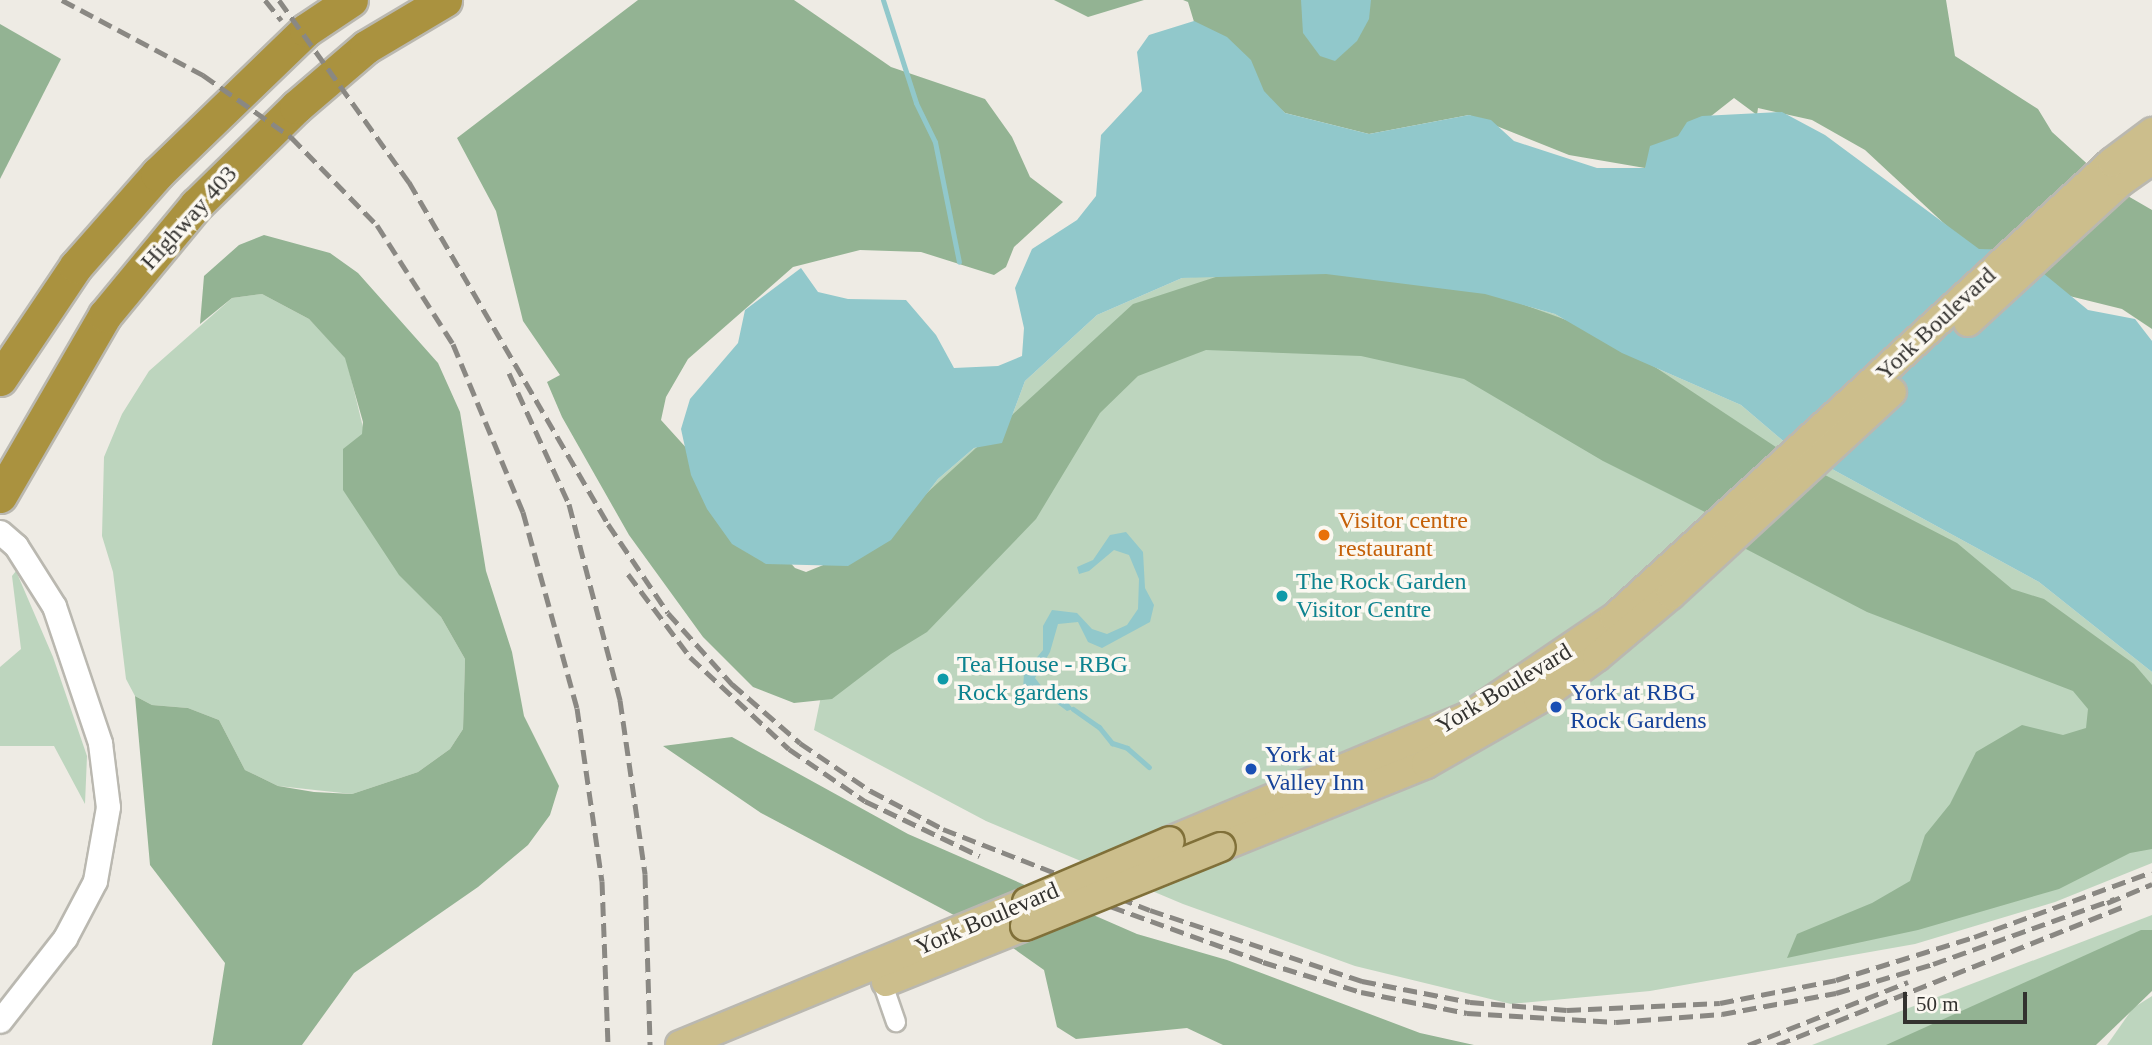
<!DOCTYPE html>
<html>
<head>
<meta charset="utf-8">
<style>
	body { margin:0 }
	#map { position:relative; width:2152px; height:1045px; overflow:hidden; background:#eeebe4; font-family:Georgia,serif }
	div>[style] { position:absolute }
	.green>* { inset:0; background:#bdd5be }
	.forest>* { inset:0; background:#93b393 }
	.water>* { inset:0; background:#91c8cb }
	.stream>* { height:5px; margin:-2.5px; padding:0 2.5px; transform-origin:2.5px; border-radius:2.5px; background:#91c8cb }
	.roads { filter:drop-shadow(2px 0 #bab8b0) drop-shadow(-2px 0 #bab8b0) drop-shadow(0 2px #bab8b0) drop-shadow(0 -2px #bab8b0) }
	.minor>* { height:18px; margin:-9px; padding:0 9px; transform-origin:9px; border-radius:9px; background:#fff }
	.tertiary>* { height:23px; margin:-11.5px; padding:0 11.5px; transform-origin:11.5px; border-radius:11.5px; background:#fff }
	.primary>* { height:28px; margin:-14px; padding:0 14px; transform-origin:14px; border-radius:14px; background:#ccbe8c }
	.motorway>* { height:33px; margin:-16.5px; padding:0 16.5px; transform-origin:16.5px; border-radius:16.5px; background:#aa923f }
	.rail>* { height:5px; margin-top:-2.5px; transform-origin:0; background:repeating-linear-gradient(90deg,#8a8883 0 14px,transparent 0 21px) }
	.bridges { filter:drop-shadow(2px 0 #807039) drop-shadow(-2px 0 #807039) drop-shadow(0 2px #807039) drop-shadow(0 -2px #807039) }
	.primary-bridge>* { height:28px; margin:-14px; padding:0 14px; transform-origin:14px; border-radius:14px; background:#ccbe8c }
	.dots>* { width:19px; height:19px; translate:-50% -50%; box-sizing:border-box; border:4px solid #fbf8f1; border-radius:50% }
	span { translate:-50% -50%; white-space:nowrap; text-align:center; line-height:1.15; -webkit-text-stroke:7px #fbf8f1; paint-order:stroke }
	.street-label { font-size:24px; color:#33322f }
	.food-label { font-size:24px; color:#c56008 }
	.left { translate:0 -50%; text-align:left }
	.culture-label { font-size:24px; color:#0d838f }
	.transit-label { font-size:24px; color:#164399 }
	.scale { position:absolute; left:1903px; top:992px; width:124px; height:32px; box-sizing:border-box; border:4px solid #33322f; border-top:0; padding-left:9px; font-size:21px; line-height:24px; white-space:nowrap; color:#33322f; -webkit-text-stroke:5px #fbf8f1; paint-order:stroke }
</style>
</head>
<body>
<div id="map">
	<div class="green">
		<div style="clip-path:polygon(1244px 273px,1485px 294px,1555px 314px,1622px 353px,1741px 405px,1788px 445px,2039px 582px,2152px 672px,2152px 863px,2055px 902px,1915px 944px,1650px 991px,1511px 1004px,1355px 966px,1183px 904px,986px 821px,814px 730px,848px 566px,891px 540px,938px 479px,974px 448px,1002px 443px,1025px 381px,1097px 315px,1182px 278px)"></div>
		<div style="clip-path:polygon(262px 294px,309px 319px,346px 358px,399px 574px,441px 617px,465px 659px,463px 729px,450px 749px,418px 772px,352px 794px,278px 786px,245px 770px,219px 720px,188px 708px,152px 705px,135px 696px,126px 679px,113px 572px,102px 536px,104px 457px,122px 414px,149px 371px,232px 298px)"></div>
		<div style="clip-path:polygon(16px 571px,53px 657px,87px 756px,85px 804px,54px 746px,0 746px,0 667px,21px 649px,12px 576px)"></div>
		<div style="clip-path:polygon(2152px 915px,2152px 985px,2081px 1045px,1812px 1045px)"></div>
		<div style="clip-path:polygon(2152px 996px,2152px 1045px,2107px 1045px,2133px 1008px)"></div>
	</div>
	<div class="forest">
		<div style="clip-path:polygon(638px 0,794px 0,891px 67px,985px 99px,1012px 137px,1030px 177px,1063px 202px,1014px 247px,1006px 267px,994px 275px,921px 252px,860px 250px,793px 267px,688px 359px,666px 397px,661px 420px,795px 568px,806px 572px,868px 547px,1133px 304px,1228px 273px,1325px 257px,1442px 275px,1569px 321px,1655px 367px,1794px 459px,1957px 543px,2012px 589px,2044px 599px,2134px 664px,2152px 685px,2152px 849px,2130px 853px,2059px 889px,1918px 930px,1787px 958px,1797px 934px,1872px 903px,1910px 881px,1925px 835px,1950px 804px,1976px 752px,2022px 725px,2063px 735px,2086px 728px,2088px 709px,2073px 691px,1867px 612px,1746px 549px,1709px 514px,1603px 461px,1464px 379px,1361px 356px,1206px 350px,1138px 376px,1100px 413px,1036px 519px,927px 632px,891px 654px,832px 699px,794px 703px,753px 687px,703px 637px,629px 535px,562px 417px,547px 382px,560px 375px,523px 321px,496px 211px,457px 138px)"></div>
		<div style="clip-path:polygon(1054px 0,1144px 0,1088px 17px)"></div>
		<div style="clip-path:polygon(1183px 0,1946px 0,1955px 56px,2038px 109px,2052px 132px,2114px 188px,2152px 210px,2152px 329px,2122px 309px,2005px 280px,1865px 150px,1812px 120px,1758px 108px,1757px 115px,1734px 98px,1645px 168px,1569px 155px,1469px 115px,1369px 134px,1285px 113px,1198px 35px,1188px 2px)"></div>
		<div style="clip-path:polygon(0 24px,61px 59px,0 179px)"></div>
		<div style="clip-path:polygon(264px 235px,330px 253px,358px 273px,438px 363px,460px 412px,486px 571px,512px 652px,524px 716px,559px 786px,550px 815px,528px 845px,478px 887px,354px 973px,302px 1045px,212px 1045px,225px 963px,150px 865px,135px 696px,152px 705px,188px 708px,219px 720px,245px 770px,278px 786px,314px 792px,352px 794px,418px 772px,450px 749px,463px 729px,465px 659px,441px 617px,399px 575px,343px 490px,343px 449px,362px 434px,363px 422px,345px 358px,309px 319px,262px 294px,232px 298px,200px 324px,204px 276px,239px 245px)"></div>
		<div style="clip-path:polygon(732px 737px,908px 834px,1137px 934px,1227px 960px,1420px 1033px,1474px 1045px,1223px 1045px,1187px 1028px,1076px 1039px,1057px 1027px,1044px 970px,1003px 941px,761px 813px,663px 746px)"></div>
		<div style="clip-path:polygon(2141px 930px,2152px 930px,2152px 991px,2096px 1045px,1886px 1045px)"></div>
	</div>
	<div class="water">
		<div style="clip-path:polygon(1301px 0,1371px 0,1369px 19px,1357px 41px,1335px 61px,1320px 56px,1303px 33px)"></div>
		<div style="clip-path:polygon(1194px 21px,1227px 37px,1251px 60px,1264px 91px,1285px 113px,1369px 134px,1469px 115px,1491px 120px,1514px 141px,1597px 168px,1645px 168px,1650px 146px,1678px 136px,1687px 122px,1702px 116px,1782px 112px,1825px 135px,1979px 249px,2015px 250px,2088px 310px,2135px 319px,2152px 341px,2152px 672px,2039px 582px,1788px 445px,1741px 405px,1622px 353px,1555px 314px,1485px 294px,1326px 274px,1182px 278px,1097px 315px,1025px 381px,1002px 443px,974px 448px,938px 479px,891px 540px,848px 566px,766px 564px,732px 544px,707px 509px,691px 475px,681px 429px,690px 399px,738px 343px,745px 310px,801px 268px,818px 292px,848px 299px,906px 300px,936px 335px,954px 368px,998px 366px,1022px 356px,1024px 328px,1015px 288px,1032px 249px,1077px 220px,1096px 196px,1101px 135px,1142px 91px,1137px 52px,1149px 35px)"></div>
		<div style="clip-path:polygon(1126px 532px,1143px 552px,1145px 588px,1154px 605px,1150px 622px,1102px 648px,1088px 642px,1078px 622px,1058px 624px,1050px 652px,1035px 678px,1046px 692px,1066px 700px,1073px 709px,1067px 711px,1055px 702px,1029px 696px,1023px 690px,1024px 673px,1043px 650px,1043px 626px,1052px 610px,1077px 613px,1092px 629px,1107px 634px,1127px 625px,1138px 609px,1139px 579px,1129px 555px,1114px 550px,1089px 571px,1079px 574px,1077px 567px,1093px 560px,1110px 535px)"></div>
	</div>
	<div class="stream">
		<div style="left:883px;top:0;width:108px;rotate:72.2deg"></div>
		<div style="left:916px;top:103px;width:43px;rotate:64deg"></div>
		<div style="left:935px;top:142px;width:122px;rotate:78.7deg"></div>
		<div style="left:1073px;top:709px;width:32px;rotate:35deg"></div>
		<div style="left:1099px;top:727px;width:21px;rotate:51deg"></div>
		<div style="left:1112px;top:743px;width:16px;rotate:18deg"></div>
		<div style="left:1127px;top:748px;width:29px;rotate:41deg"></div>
	</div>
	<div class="roads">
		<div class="minor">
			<div style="left:879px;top:973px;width:52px;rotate:70.9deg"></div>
		</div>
		<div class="tertiary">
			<div style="left:0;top:532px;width:21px;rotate:41deg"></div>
			<div style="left:16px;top:546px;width:71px;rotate:57.7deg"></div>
			<div style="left:54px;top:606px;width:145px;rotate:71.4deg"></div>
			<div style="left:100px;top:743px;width:64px;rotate:82.9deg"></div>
			<div style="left:108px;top:807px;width:75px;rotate:100deg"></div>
			<div style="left:95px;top:881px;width:64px;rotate:117.8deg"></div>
			<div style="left:65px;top:938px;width:105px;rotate:128.1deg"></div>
		</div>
		<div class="primary">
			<div style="left:1968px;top:322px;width:209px;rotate:-42.5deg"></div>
			<div style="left:2122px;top:181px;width:37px;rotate:-35deg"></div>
			<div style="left:1170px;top:841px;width:324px;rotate:-22.7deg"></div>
			<div style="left:1469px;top:716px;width:175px;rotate:-34.1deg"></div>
			<div style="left:1614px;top:618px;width:675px;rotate:-42.48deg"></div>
			<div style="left:2112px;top:162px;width:50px;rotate:-36.9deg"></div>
			<div style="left:1221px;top:847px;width:221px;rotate:-22deg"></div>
			<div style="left:1426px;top:764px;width:129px;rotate:-29.7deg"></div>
			<div style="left:1538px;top:700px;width:73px;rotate:-36.1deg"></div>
			<div style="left:1597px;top:657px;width:97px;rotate:-40deg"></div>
			<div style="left:1671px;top:595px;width:300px;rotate:-42.6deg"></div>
			<div style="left:886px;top:982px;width:150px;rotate:-21.9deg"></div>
			<div style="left:680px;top:1045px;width:375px;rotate:-22.4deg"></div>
		</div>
		<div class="motorway">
			<div style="left:0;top:379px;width:136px;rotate:-56.1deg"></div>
			<div style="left:76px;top:266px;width:123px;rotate:-48.6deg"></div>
			<div style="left:157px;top:174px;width:207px;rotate:-44deg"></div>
			<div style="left:306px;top:30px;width:54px;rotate:-33.7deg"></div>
			<div style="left:0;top:496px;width:209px;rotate:-59.9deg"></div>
			<div style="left:105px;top:315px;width:143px;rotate:-50.4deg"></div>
			<div style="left:196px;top:205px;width:140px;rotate:-44.4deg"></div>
			<div style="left:296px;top:107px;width:92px;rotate:-40.6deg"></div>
			<div style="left:366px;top:47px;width:92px;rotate:-30.7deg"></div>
		</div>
	</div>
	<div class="rail">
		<div style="left:62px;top:0;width:160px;rotate:28deg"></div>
		<div style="left:203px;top:75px;width:108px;rotate:35.2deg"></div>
		<div style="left:291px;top:137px;width:123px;rotate:45.7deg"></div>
		<div style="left:377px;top:225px;width:141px;rotate:57.4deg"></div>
		<div style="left:453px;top:344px;width:182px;rotate:67.4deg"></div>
		<div style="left:523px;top:512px;width:203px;rotate:74.6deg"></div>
		<div style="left:577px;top:708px;width:175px;rotate:81.8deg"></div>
		<div style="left:602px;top:881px;width:164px;rotate:87.9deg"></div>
		<div style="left:265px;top:0;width:26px;rotate:51deg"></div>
		<div style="left:279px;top:0;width:224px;rotate:54.5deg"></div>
		<div style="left:409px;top:182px;width:396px;rotate:59.8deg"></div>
		<div style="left:608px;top:524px;width:107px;rotate:56deg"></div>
		<div style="left:668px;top:613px;width:96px;rotate:48deg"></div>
		<div style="left:732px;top:684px;width:90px;rotate:40.9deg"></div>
		<div style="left:800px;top:743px;width:86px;rotate:34.1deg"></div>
		<div style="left:871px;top:791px;width:81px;rotate:27.8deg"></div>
		<div style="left:943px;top:829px;width:222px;rotate:21.4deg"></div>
		<div style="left:1150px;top:910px;width:224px;rotate:18.5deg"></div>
		<div style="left:1362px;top:981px;width:110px;rotate:11deg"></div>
		<div style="left:1470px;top:1002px;width:97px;rotate:4.7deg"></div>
		<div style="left:1567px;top:1010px;width:153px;rotate:-2.6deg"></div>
		<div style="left:1720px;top:1003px;width:118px;rotate:-11.2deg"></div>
		<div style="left:1836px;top:980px;width:145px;rotate:-17.3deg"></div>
		<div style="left:1974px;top:937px;width:189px;rotate:-20.1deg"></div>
		<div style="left:509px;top:373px;width:144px;rotate:65.4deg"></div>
		<div style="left:569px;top:504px;width:203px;rotate:75.4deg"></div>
		<div style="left:620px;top:700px;width:176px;rotate:81.8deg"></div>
		<div style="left:645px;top:874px;width:171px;rotate:88.3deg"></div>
		<div style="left:628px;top:574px;width:104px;rotate:53.2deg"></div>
		<div style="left:690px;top:657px;width:135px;rotate:42.9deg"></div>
		<div style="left:789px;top:749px;width:92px;rotate:34.4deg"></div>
		<div style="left:865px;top:801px;width:127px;rotate:25.6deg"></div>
		<div style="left:1052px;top:885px;width:225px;rotate:20deg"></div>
		<div style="left:1263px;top:962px;width:102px;rotate:17deg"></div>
		<div style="left:1361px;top:992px;width:108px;rotate:11.2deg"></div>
		<div style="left:1467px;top:1013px;width:149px;rotate:3.5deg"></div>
		<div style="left:1616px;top:1022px;width:106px;rotate:-4.3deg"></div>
		<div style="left:1722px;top:1014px;width:116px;rotate:-10.4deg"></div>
		<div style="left:1836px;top:993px;width:101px;rotate:-16.6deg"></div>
		<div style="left:1933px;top:964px;width:193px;rotate:-19.7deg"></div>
		<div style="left:2107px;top:903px;width:49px;rotate:-22.9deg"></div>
		<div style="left:1748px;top:1045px;width:172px;rotate:-21.5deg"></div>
		<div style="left:1777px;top:1045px;width:374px;rotate:-21.8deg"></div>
	</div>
	<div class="bridges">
		<div class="primary-bridge">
			<div style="left:1027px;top:902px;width:155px;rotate:-23.1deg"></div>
			<div style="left:1025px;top:926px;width:211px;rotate:-22deg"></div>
		</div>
	</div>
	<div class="dots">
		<div style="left:1324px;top:535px;background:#e8710a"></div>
		<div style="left:1282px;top:596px;background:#0f9aa8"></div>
		<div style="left:943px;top:679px;background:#0f9aa8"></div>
		<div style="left:1556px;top:707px;background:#1a4fb4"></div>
		<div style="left:1251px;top:769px;background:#1a4fb4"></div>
	</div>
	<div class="street-label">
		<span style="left:189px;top:218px;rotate:-48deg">Highway 403</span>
		<span style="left:1936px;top:324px;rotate:-43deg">York Boulevard</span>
		<span style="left:1504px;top:689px;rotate:-31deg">York Boulevard</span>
		<span style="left:987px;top:919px;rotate:-23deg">York Boulevard</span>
	</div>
	<div class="food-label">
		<span class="left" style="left:1338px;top:535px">Visitor centre<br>restaurant</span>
	</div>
	<div class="culture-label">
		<span class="left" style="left:1296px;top:596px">The Rock Garden<br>Visitor Centre</span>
		<span class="left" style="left:957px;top:679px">Tea House - RBG<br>Rock gardens</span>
	</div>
	<div class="transit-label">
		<span class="left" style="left:1570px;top:707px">York at RBG<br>Rock Gardens</span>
		<span class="left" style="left:1265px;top:769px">York at<br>Valley Inn</span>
	</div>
	<div class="scale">50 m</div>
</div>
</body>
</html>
